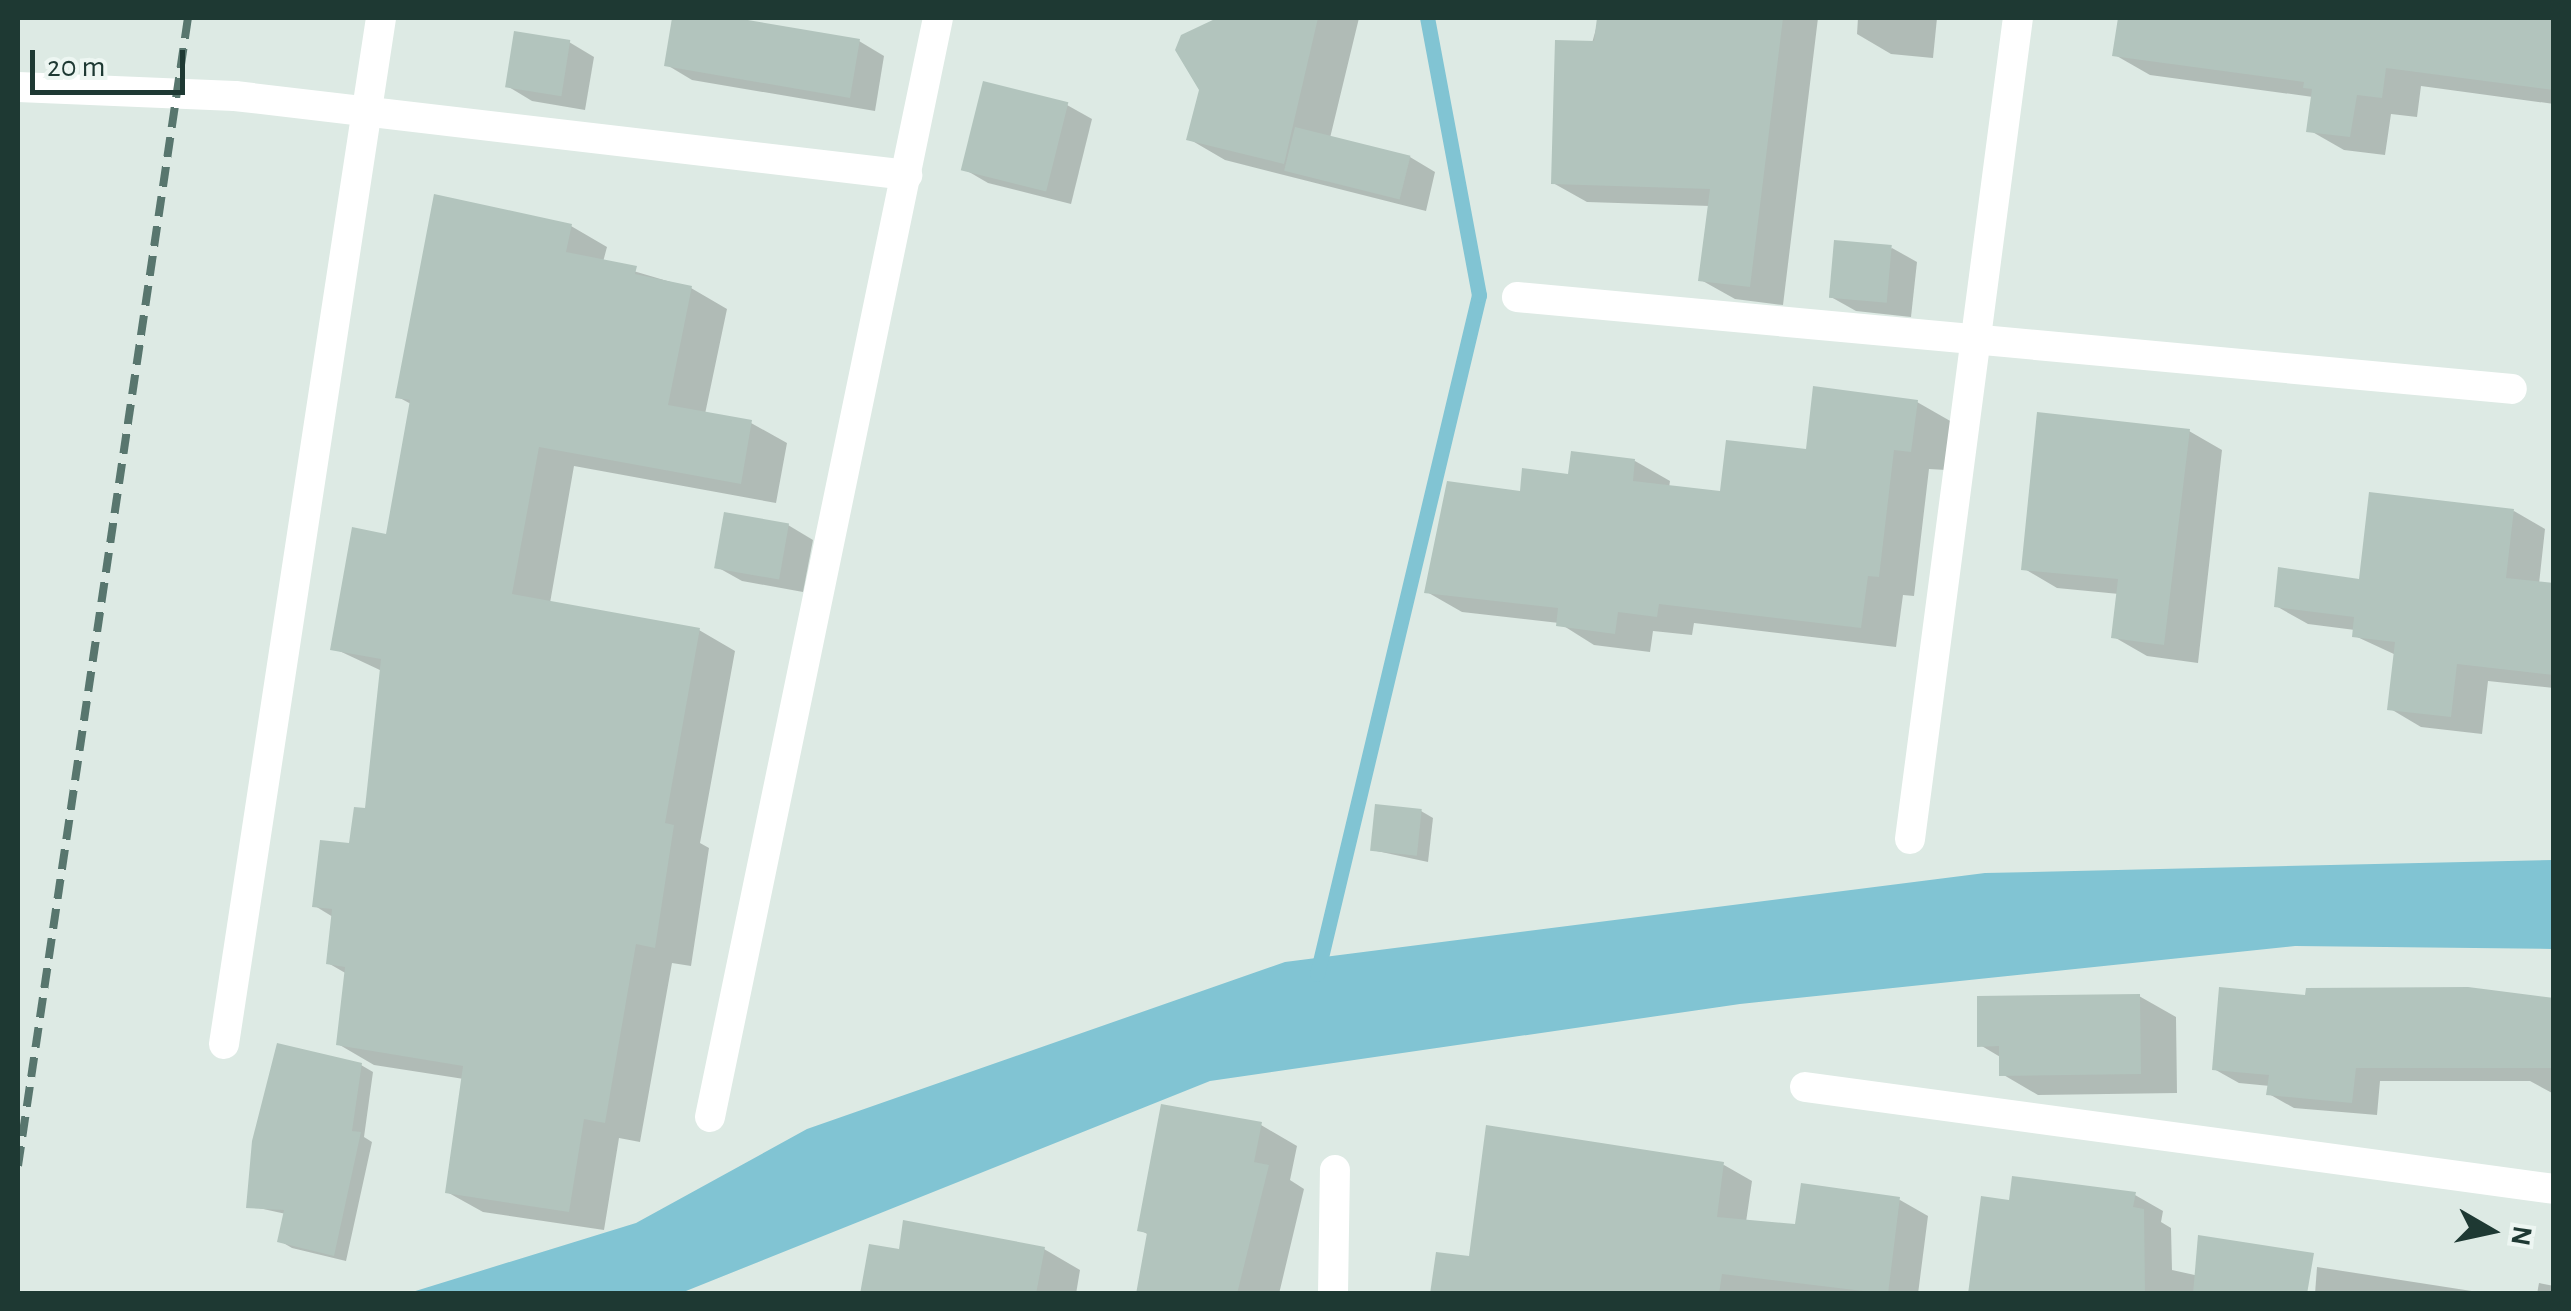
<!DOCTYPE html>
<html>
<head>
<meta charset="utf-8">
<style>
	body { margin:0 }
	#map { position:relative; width:2571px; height:1311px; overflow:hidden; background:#ddeae4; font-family:"Alegreya Sans",sans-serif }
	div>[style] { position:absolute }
	.water>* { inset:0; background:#81c4d3 }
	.shadow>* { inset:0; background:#0003 }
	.stream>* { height:15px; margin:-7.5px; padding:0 7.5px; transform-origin:7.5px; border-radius:7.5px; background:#81c4d3 }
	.building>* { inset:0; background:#b2c4bd; transform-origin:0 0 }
	.minor>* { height:30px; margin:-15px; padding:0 15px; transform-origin:15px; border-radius:15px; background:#fff }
	.rail>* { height:8px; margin-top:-4px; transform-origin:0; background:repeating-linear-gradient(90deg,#58766e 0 20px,transparent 0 30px) }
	span { translate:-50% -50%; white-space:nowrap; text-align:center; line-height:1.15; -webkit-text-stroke:8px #edf6f2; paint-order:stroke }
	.frame { position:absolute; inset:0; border:20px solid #1e3933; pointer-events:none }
	.north { position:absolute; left:2441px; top:1181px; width:100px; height:100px; -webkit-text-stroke:8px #edf6f2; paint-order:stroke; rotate:99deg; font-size:28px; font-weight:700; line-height:40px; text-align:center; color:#1e3933 }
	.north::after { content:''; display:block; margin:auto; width:35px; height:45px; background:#1e3933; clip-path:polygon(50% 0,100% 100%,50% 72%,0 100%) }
	.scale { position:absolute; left:30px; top:50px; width:155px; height:45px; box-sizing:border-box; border:5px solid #1e3933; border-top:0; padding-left:12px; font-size:30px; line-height:35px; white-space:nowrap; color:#1e3933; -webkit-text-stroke:8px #edf6f2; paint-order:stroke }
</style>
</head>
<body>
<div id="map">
	<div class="water">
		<div style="clip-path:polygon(2553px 860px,2553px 949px,2295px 946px,1740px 1004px,1210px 1081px,681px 1293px,409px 1293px,636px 1223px,807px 1129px,1285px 962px,1985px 873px)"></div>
	</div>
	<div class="shadow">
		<div style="clip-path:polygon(675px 18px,721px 18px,859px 41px,884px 56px,875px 111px,692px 80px,667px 65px)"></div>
		<div style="clip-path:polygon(1218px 18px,1359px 18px,1330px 138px,1410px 157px,1435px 172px,1426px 211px,1225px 160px,1189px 139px)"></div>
		<div style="clip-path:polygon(1599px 18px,1818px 18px,1783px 305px,1735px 299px,1701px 280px,1710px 206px,1587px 202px,1553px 183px)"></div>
		<div style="clip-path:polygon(1858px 18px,1937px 18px,1933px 58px,1891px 54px,1857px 34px)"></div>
		<div style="clip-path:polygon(2120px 18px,2554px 18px,2554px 104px,2421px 86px,2417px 117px,2391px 114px,2385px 155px,2344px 150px,2309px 130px,2313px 97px,2150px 75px,2115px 55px)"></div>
		<div style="clip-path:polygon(569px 42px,594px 57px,585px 110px,532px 101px,507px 86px)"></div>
		<div style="clip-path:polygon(1067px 105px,1092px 119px,1071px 204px,988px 183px,964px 169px)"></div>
		<div style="clip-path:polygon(571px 226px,607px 247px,603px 262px,691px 288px,727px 309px,705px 414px,751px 423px,787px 443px,776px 503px,574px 466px,550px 603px,699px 630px,735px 651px,700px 843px,709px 848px,691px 966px,672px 963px,640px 1142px,619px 1138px,604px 1230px,483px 1212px,447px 1192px,464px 1079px,374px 1065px,338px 1044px,347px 974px,328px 963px,333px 917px,315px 906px,367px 811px,382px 671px,333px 648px,388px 536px,411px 404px,398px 397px)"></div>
		<div style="clip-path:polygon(1892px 248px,1917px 262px,1911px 317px,1856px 311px,1831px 297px)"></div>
		<div style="clip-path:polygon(1917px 402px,1952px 422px,1946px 470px,1929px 469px,1914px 596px,1903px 595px,1896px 647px,1694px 623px,1692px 635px,1653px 631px,1650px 652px,1594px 645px,1559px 623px,1462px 612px,1427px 592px,1522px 494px,1635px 461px,1670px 481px,1669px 488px,1722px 494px)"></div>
		<div style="clip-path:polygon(2189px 431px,2222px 450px,2198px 663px,2147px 656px,2114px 637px,2119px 594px,2057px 588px,2023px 568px)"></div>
		<div style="clip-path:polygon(2514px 511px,2545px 529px,2539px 584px,2554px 586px,2554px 688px,2488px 681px,2482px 734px,2421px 727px,2389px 708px,2396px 655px,2355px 636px,2355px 630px,2308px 624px,2276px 606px,2361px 582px)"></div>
		<div style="clip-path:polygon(788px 525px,813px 540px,803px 592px,742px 581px,717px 567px)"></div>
		<div style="clip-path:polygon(1421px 811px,1433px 818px,1428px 862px,1372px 850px)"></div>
		<div style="clip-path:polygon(2139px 996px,2176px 1017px,2177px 1093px,2038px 1095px,2002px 1074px,2002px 1058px,1980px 1045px)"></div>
		<div style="clip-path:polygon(2307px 998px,2554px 999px,2554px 1094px,2530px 1081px,2380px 1081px,2377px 1115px,2294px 1108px,2269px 1094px,2270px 1086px,2239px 1083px,2214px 1069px)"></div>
		<div style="clip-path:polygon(361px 1065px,373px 1072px,364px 1137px,372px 1142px,346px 1261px,292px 1248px,280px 1241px,286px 1214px,249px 1206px)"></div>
		<div style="clip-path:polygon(1261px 1125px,1297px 1146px,1290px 1180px,1304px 1189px,1279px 1294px,1138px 1294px,1149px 1235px,1140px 1230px)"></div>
		<div style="clip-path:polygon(1724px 1165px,1752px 1181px,1746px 1222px,1797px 1227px,1900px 1200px,1928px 1216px,1918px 1294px,1433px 1294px,1471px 1259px)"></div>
		<div style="clip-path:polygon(2135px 1195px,2163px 1211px,2161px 1222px,2171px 1228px,2172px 1270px,2281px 1294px,1970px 1294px,2011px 1202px)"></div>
		<div style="clip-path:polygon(1044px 1249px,1080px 1270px,1076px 1294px,862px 1294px,901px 1252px)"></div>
		<div style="clip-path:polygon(2317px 1267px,2491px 1294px,2315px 1294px)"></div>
		<div style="clip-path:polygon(2539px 1283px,2554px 1286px,2554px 1294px,2537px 1294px)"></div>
	</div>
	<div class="stream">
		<div style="left:1317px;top:974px;width:698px;rotate:-76.58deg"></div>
		<div style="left:1479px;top:295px;width:282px;rotate:-100.6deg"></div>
	</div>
	<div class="building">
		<div style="clip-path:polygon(672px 18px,736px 18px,860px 39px,850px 98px,664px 66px)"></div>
		<div style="clip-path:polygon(1217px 18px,1318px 18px,1284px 164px,1186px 140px,1199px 90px,1175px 50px,1181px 35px)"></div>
		<div style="clip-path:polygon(1597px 18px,1783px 18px,1750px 287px,1698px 281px,1710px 189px,1551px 184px,1555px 40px,1594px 41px)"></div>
		<div style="clip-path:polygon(2118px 18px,2554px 18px,2554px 90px,2386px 68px,2382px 98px,2357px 95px,2350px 137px,2306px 132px,2312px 89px,2303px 88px,2304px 82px,2112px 56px)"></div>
		<div style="left:514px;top:31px;width:57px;height:57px;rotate:9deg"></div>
		<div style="left:983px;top:81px;width:88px;height:92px;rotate:14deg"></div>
		<div style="left:1295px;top:127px;width:119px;height:45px;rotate:14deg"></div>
		<div style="clip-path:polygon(434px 194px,572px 224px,566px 252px,637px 266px,635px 274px,692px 286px,668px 405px,752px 420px,741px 484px,539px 447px,512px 594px,700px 628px,665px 823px,674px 825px,655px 948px,636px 944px,605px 1123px,584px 1119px,569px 1212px,445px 1193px,463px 1066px,336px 1045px,345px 967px,326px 964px,332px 909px,312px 907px,320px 840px,349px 843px,354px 807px,365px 808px,381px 659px,330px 650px,352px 527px,386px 534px,410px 400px,395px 398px)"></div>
		<div style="left:1834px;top:240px;width:58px;height:58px;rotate:5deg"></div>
		<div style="clip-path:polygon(1813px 386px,1918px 400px,1911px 452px,1894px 450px,1879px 577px,1868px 576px,1861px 628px,1659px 604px,1657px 617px,1618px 612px,1615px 634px,1556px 626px,1558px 608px,1424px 593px,1447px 481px,1520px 491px,1522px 468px,1568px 474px,1571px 451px,1635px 459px,1633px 481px,1720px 491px,1726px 440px,1806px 449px)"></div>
		<div style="clip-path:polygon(2037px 412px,2190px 429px,2164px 645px,2111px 638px,2118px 579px,2021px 570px)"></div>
		<div style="clip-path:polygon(2369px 492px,2514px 509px,2506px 578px,2554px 583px,2554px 675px,2457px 664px,2451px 717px,2387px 710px,2395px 642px,2352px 637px,2354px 617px,2274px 607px,2278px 567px,2359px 579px)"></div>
		<div style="left:724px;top:512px;width:66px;height:57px;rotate:10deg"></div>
		<div style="left:1375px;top:804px;width:47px;height:47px;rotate:6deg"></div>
		<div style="clip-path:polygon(2219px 987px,2305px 995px,2306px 988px,2468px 987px,2554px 998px,2554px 1068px,2356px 1068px,2352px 1103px,2266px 1095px,2269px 1075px,2212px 1070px)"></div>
		<div style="clip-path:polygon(2140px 994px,2141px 1074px,1999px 1076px,1999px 1046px,1977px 1047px,1977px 996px)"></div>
		<div style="clip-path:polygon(277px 1043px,362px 1063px,352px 1131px,361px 1132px,334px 1256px,277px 1242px,284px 1210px,246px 1208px,252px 1141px)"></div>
		<div style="clip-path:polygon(1161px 1104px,1262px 1122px,1254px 1162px,1269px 1165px,1237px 1294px,1136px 1294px,1147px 1233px,1137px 1231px)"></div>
		<div style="clip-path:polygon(1486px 1125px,1724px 1162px,1717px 1217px,1795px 1224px,1801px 1183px,1900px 1197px,1888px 1294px,1722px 1274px,1719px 1294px,1430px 1294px,1436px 1252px,1469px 1256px)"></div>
		<div style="clip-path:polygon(2012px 1176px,2136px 1192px,2133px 1207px,2144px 1209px,2145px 1294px,1968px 1294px,1981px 1196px,2009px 1200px)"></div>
		<div style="clip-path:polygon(903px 1220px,1045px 1247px,1036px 1294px,860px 1294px,869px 1244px,899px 1249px)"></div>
		<div style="clip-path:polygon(2198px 1235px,2314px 1253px,2307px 1294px,2193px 1294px)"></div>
	</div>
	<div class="minor">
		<div style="left:18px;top:87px;width:217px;rotate:2.4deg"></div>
		<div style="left:235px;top:96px;width:677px;rotate:6.7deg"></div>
		<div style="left:1517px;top:297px;width:999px;rotate:5.28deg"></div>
		<div style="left:1910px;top:839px;width:828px;rotate:-82.51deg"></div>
		<div style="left:224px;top:1044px;width:1038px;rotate:-81.3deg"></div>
		<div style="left:1805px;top:1087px;width:756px;rotate:7.75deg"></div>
		<div style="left:710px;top:1117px;width:1122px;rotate:-78.28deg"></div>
		<div style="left:1333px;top:1294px;width:124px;rotate:-89.1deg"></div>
	</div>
	<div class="rail">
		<div style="left:18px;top:1166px;width:1161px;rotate:-81.58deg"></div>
	</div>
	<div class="frame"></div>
	<div class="north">N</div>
	<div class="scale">20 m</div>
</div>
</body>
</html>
